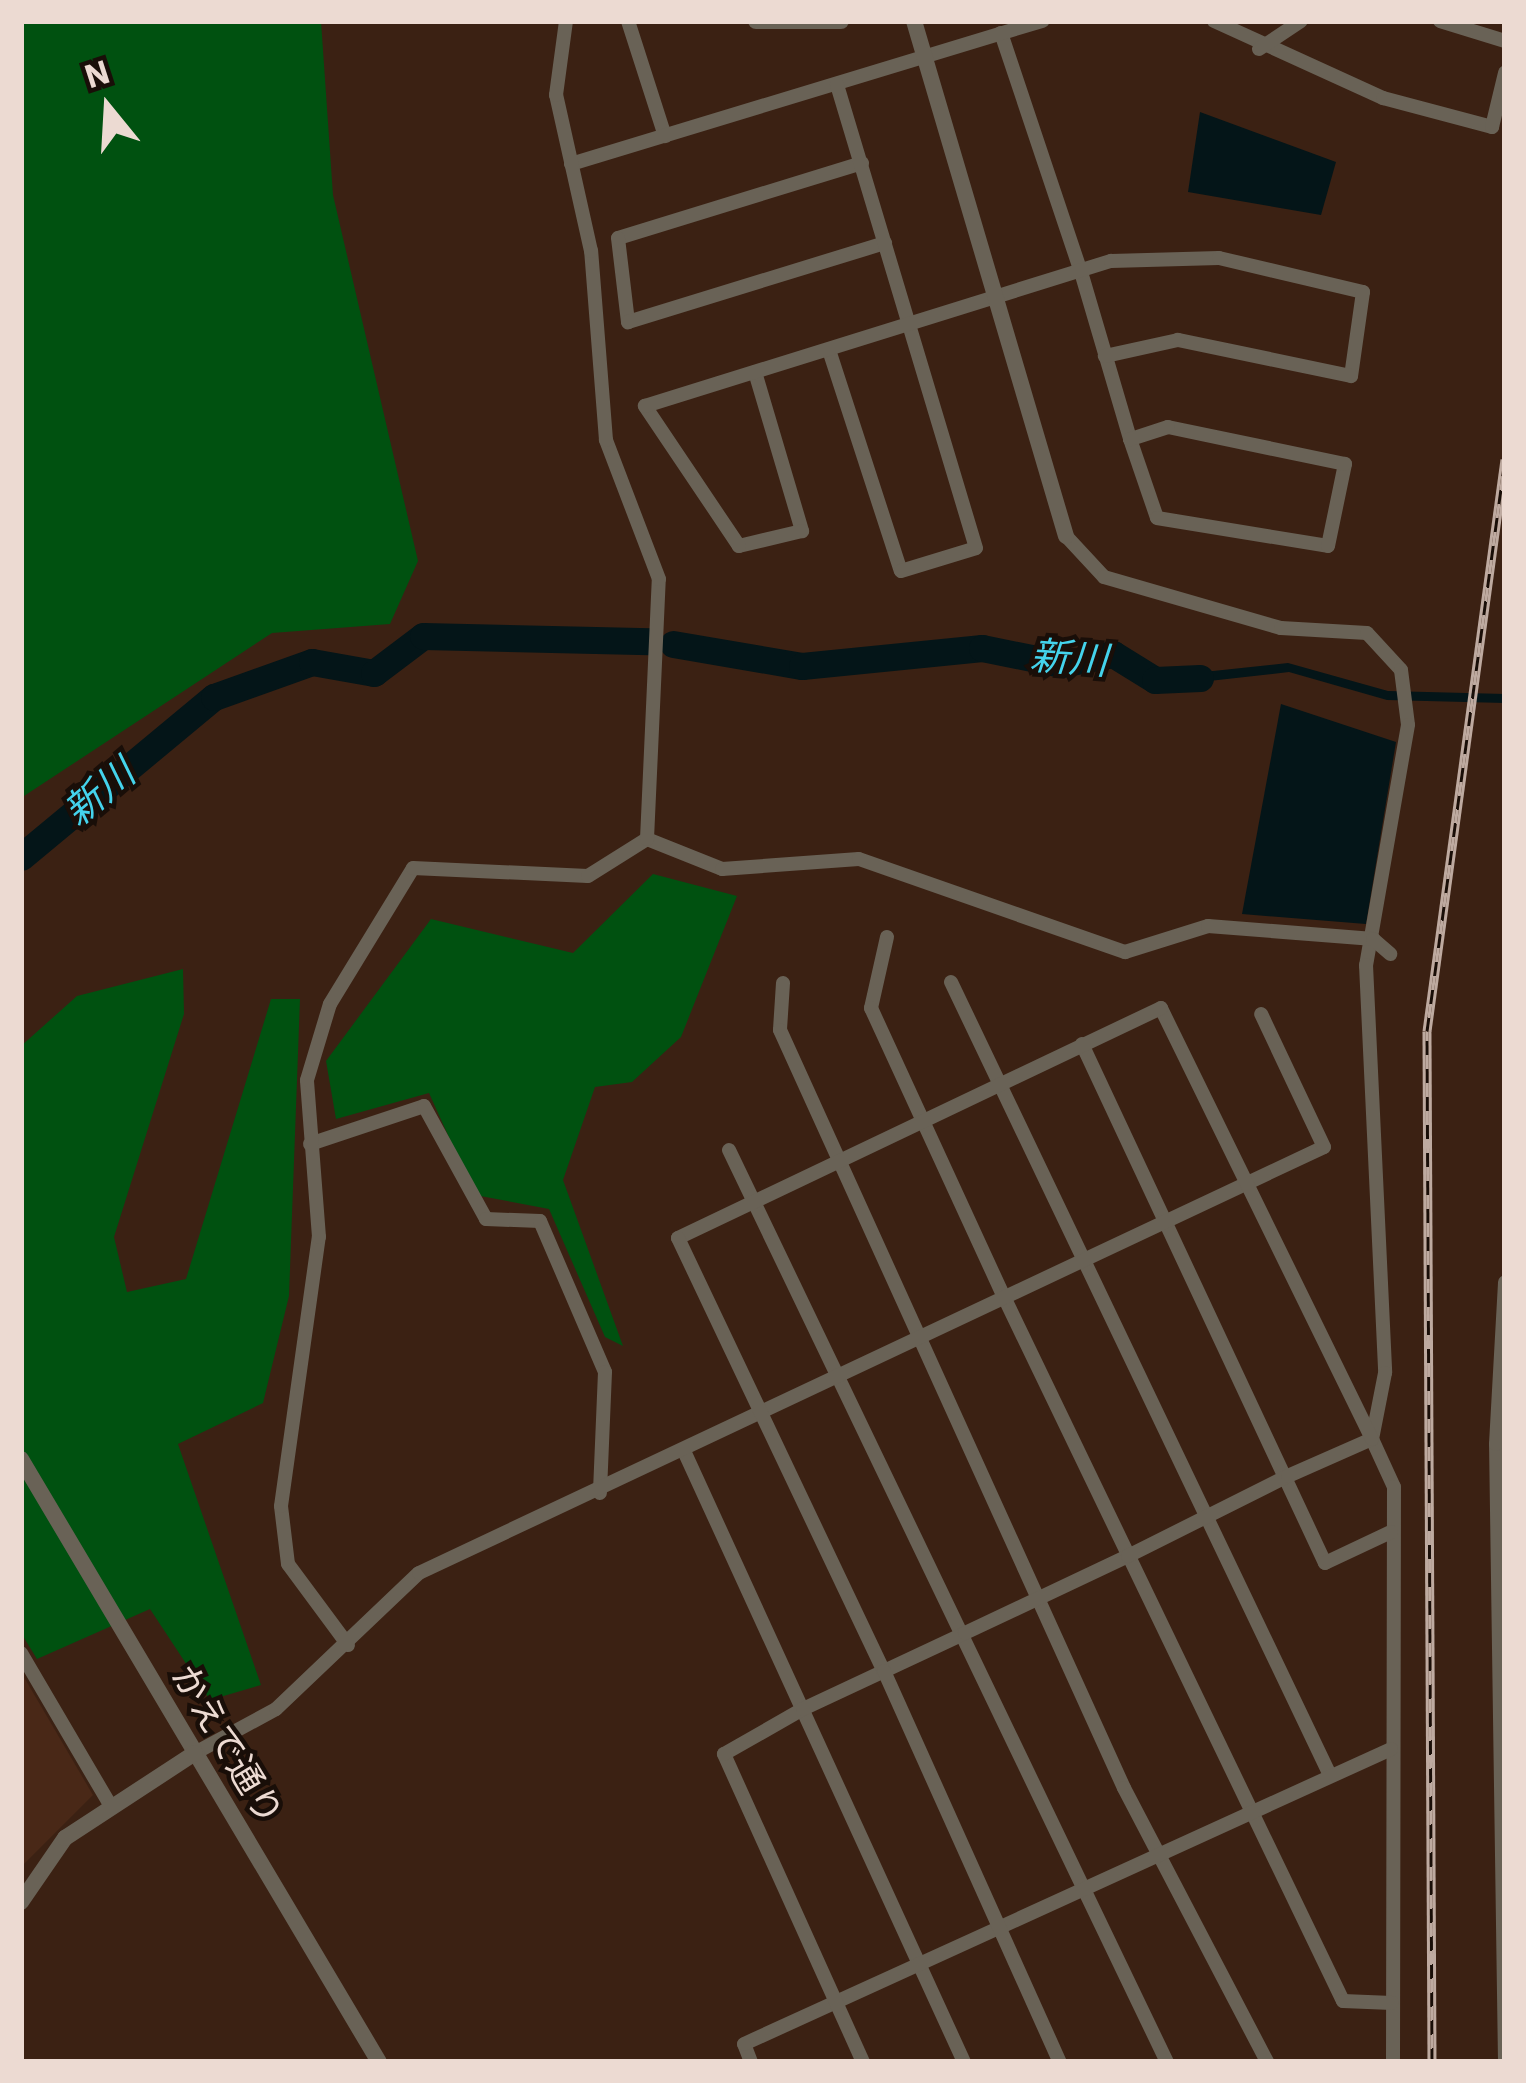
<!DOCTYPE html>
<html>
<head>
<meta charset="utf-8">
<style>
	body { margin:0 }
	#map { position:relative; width:1526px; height:2083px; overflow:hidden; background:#3b2113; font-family:"IBM Plex Sans","Noto Sans JP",sans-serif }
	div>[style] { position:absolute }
	.built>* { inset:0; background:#492817 }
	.green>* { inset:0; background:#005110 }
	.water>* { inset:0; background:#041518 }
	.river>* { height:27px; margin:-13.5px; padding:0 13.5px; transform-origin:13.5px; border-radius:13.5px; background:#041518 }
	.minor>* { height:14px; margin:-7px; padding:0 7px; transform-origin:7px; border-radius:7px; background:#696256 }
	.tertiary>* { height:16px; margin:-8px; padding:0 8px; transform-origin:8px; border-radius:8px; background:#696256 }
	.rail>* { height:9px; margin-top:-4.5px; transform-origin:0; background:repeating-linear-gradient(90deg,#190e08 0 14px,#beaaa0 0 28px); box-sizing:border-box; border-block:3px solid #beaaa0 }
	span { translate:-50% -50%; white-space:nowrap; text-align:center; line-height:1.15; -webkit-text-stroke:9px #190e08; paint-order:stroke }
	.street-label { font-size:36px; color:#ecdad2 }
	.water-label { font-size:39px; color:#44d3ec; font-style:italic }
	.frame { position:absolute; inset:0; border:24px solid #ecdad2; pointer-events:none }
	.north { position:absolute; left:48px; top:48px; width:120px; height:120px; -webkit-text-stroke:9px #190e08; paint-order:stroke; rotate:342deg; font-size:33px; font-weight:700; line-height:48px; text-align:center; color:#ecdad2 }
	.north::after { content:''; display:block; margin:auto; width:42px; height:54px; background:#ecdad2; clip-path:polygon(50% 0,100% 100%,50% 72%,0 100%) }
</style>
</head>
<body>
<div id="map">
	<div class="built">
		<div style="clip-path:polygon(21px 1672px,93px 1795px,21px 1867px)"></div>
	</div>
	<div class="green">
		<div style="clip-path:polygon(21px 21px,321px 21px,333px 195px,418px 561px,390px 624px,272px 633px,21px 798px)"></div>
		<div style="clip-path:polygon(653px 874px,737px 896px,681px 1037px,632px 1082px,595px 1087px,563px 1180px,623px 1346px,605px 1337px,549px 1209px,475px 1195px,429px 1093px,336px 1119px,326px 1061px,431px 919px,573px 953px)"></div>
		<div style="clip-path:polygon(183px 969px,184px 1014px,114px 1237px,127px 1292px,186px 1279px,271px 999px,300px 999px,289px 1296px,263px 1403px,178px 1444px,261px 1685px,210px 1700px,150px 1609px,37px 1659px,21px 1633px,21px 1046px,77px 996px)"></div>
	</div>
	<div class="water">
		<div style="clip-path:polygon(1200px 112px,1336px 162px,1321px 215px,1188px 192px)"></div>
		<div style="clip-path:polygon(1288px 663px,1388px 691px,1505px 694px,1505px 703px,1387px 700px,1289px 672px,1164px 686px,1166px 676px)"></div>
		<div style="clip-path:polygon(1281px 704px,1396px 742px,1366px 924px,1242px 914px)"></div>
	</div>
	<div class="river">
		<div style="left:673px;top:644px;width:131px;rotate:9.7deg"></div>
		<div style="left:802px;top:666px;width:181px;rotate:-5.7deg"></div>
		<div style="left:982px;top:648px;width:81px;rotate:11.4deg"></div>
		<div style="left:1061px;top:664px;width:53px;rotate:-10.9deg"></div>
		<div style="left:1113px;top:654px;width:49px;rotate:31.8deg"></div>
		<div style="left:1155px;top:680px;width:45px;rotate:-2.5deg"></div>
		<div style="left:21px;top:857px;width:251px;rotate:-39.7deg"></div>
		<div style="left:214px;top:697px;width:104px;rotate:-19.7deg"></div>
		<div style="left:312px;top:662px;width:63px;rotate:10.1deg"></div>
		<div style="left:374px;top:673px;width:61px;rotate:-37.1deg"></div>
		<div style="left:423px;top:636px;width:227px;rotate:1.3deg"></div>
	</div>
	<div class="minor">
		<div style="left:628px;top:21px;width:121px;rotate:72.2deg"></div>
		<div style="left:1214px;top:21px;width:186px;rotate:24.5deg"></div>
		<div style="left:1383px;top:98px;width:113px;rotate:14.9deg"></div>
		<div style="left:1492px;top:127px;width:56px;rotate:-76.5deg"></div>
		<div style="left:1440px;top:21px;width:68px;rotate:17.1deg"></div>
		<div style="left:1001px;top:33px;width:252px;rotate:71.5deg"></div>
		<div style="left:1081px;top:272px;width:174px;rotate:73.6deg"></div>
		<div style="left:1130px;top:439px;width:83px;rotate:71.1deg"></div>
		<div style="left:1157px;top:518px;width:173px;rotate:9.3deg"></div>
		<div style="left:1328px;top:546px;width:84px;rotate:-78.3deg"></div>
		<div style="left:1345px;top:464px;width:181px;rotate:-168.2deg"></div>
		<div style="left:1168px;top:427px;width:40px;rotate:162deg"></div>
		<div style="left:1259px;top:49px;width:50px;rotate:-33.7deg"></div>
		<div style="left:862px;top:163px;width:255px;rotate:162.9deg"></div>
		<div style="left:618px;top:238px;width:85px;rotate:83.2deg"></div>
		<div style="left:628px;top:322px;width:269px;rotate:-17.1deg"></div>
		<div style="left:571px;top:164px;width:493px;rotate:-16.9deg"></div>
		<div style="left:829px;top:350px;width:232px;rotate:72deg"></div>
		<div style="left:901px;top:571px;width:78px;rotate:-17deg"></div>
		<div style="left:976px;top:548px;width:484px;rotate:-106.7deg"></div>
		<div style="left:755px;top:372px;width:166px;rotate:73.5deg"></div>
		<div style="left:802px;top:531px;width:65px;rotate:166.6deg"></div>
		<div style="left:739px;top:546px;width:169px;rotate:-123.9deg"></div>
		<div style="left:645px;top:406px;width:488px;rotate:-17.3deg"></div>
		<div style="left:1111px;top:261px;width:108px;rotate:-1.6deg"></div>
		<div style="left:1219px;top:258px;width:148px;rotate:13.3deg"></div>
		<div style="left:1363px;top:292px;width:85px;rotate:98.1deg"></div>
		<div style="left:1351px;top:376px;width:177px;rotate:-168.2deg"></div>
		<div style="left:1178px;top:340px;width:75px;rotate:167.6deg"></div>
		<div style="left:1066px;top:536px;width:56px;rotate:47.2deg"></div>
		<div style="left:1104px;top:577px;width:184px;rotate:16.1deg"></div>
		<div style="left:1281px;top:628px;width:86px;rotate:3.3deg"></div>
		<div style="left:1367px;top:633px;width:50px;rotate:47.4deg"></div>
		<div style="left:1401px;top:670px;width:55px;rotate:82.7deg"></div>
		<div style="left:1408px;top:725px;width:244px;rotate:99.9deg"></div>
		<div style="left:1366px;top:965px;width:408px;rotate:87.3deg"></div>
		<div style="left:1385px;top:1373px;width:67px;rotate:101.1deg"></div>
		<div style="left:1372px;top:1439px;width:53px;rotate:65.4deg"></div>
		<div style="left:1394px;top:1487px;width:575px;rotate:90.1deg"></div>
		<div style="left:647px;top:839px;width:81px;rotate:21.8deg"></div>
		<div style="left:722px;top:869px;width:137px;rotate:-4.2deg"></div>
		<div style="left:859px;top:859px;width:282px;rotate:19.3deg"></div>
		<div style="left:1125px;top:952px;width:87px;rotate:-17.4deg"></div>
		<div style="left:1208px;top:926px;width:166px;rotate:4.5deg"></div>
		<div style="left:1373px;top:939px;width:23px;rotate:41deg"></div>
		<div style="left:887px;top:937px;width:73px;rotate:102.7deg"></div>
		<div style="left:871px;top:1008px;width:320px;rotate:65.3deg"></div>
		<div style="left:1005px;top:1299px;width:779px;rotate:64.29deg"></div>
		<div style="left:1343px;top:2001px;width:49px;rotate:2.3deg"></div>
		<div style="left:951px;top:982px;width:879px;rotate:64.46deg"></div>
		<div style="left:783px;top:983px;width:47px;rotate:93.7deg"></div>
		<div style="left:780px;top:1030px;width:832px;rotate:65.59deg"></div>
		<div style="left:1124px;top:1788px;width:309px;rotate:62.4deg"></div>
		<div style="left:1082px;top:1044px;width:573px;rotate:64.91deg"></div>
		<div style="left:1325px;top:1563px;width:73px;rotate:-25.2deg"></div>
		<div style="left:310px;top:1144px;width:120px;rotate:-18.4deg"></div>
		<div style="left:424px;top:1106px;width:129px;rotate:61.2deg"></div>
		<div style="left:486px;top:1219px;width:54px;rotate:2.1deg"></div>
		<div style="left:540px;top:1221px;width:164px;rotate:66.7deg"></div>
		<div style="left:605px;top:1372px;width:121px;rotate:92.4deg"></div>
		<div style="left:729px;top:1150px;width:1012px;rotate:64.35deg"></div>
		<div style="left:684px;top:1451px;width:672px;rotate:65.38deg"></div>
		<div style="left:348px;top:1645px;width:101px;rotate:-126.5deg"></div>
		<div style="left:288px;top:1564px;width:58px;rotate:-96.9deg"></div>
		<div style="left:281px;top:1506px;width:272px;rotate:-82deg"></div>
		<div style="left:319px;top:1237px;width:157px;rotate:-94.4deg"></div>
		<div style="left:307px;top:1080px;width:79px;rotate:-73.2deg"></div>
		<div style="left:330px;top:1004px;width:159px;rotate:-58.6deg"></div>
		<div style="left:413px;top:868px;width:175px;rotate:2.6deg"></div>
		<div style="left:588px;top:876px;width:70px;rotate:-32.1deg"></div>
		<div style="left:647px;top:839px;width:260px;rotate:-87.4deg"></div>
		<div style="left:659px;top:579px;width:149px;rotate:-110.9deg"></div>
		<div style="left:606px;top:440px;width:190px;rotate:-94.5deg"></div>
		<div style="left:591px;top:251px;width:160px;rotate:-102.6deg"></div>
		<div style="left:556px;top:95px;width:75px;rotate:-82.3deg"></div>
		<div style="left:21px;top:1653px;width:174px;rotate:59.6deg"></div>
		<div style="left:195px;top:1753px;width:92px;rotate:-28.5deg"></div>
		<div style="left:276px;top:1709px;width:197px;rotate:-43.6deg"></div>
		<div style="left:419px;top:1573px;width:1000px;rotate:-25.21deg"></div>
		<div style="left:1324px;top:1147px;width:147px;rotate:-115.3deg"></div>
		<div style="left:751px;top:2062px;width:19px;rotate:-111deg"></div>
		<div style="left:744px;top:2044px;width:711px;rotate:-24.51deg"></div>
		<div style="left:863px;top:2062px;width:338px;rotate:-114.3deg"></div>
		<div style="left:724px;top:1754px;width:91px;rotate:-29.7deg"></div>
		<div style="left:803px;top:1709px;width:179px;rotate:-25.1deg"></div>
		<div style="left:965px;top:1633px;width:180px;rotate:-25.3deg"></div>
		<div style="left:1128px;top:1556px;width:179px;rotate:-26.6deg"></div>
		<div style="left:1288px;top:1476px;width:92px;rotate:-23.8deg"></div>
		<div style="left:1372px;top:1439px;width:480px;rotate:-116.1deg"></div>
		<div style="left:1161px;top:1008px;width:535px;rotate:154.54deg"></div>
		<div style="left:678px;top:1238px;width:480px;rotate:64.6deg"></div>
		<div style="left:884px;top:1671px;width:429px;rotate:65.8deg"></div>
		<div style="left:1505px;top:2062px;width:618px;rotate:-90.83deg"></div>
		<div style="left:1496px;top:1444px;width:162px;rotate:-86.8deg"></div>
	</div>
	<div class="tertiary">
		<div style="left:756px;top:21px;width:85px"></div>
		<div style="left:914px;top:21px;width:537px;rotate:73.56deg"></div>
		<div style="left:21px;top:1459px;width:701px;rotate:59.3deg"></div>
		<div style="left:21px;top:1902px;width:78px;rotate:-55.5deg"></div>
		<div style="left:65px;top:1838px;width:155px;rotate:-33.2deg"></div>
	</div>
	<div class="rail">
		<div style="left:1432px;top:2062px;width:1031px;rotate:-90.28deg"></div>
		<div style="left:1427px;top:1031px;width:577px;rotate:-82.23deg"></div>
	</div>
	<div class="street-label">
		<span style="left:228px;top:1744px;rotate:59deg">かえで通り</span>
	</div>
	<div class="water-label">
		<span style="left:1069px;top:658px;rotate:4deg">新川</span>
		<span style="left:99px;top:792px;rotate:-40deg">新川</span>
	</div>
	<div class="frame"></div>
	<div class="north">N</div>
</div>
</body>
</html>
